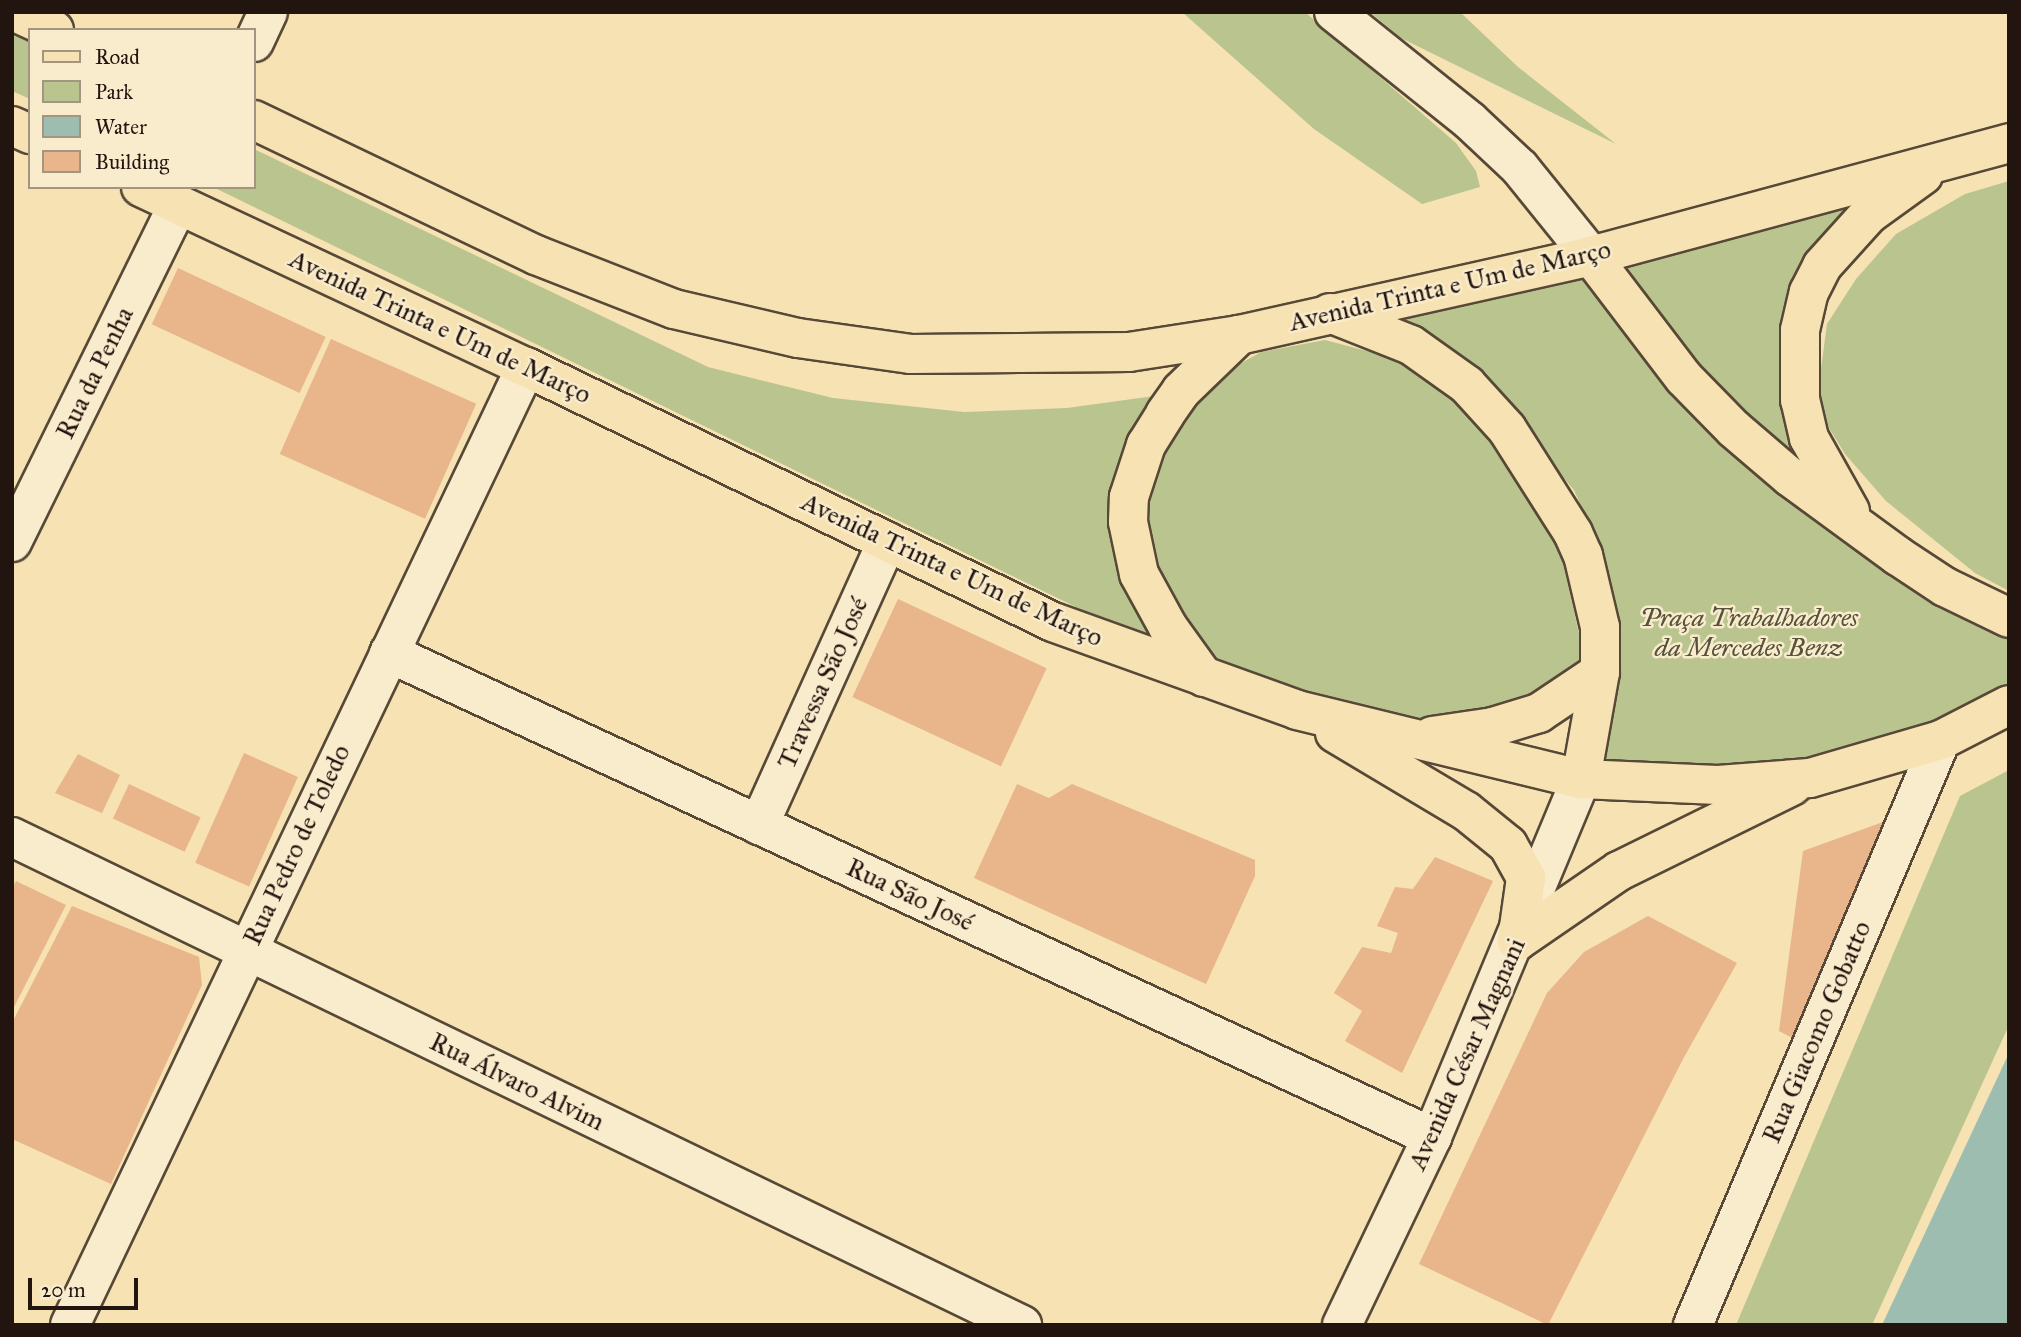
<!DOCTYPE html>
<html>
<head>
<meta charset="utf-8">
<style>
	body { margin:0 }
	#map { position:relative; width:2021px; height:1337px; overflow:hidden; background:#f6e2b2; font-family:"IM FELL Great Primer",serif }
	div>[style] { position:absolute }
	.green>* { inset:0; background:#bac48e }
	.water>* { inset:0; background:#9dbdb1 }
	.building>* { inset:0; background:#e9b58b; transform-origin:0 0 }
	.roads { filter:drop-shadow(2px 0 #574837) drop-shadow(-2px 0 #574837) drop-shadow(0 2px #574837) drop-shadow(0 -2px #574837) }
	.minor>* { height:38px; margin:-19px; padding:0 19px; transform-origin:19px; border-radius:19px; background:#f9eccd }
	.tertiary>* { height:38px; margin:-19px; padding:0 19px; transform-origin:19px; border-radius:19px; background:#f9eccd }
	.primary>* { height:38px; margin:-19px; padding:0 19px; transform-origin:19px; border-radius:19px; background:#f6e2b2 }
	span { translate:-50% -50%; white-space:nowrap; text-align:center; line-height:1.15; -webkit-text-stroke:5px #f9eccd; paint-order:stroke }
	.street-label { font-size:26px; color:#22140e }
	.park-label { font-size:26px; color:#57523b; font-style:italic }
	.frame { position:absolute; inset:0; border:14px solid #22140e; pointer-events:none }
	.legend { position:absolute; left:28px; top:28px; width:228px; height:161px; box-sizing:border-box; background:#f9eccd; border:2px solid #a39681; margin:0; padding:9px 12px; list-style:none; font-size:21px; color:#22140e }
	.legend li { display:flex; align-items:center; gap:14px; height:35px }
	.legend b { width:35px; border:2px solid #a39681 }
	.scale { position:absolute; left:28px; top:1278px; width:110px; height:32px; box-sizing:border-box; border:4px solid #22140e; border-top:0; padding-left:9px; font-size:21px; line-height:24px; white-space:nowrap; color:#22140e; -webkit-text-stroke:5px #f9eccd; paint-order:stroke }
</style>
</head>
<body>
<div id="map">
	<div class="green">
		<div style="clip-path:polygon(1182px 12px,1305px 12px,1456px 143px,1476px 171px,1480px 187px,1422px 204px,1314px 129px)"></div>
		<div style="clip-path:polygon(1370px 12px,1460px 12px,1518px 67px,1616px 144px,1401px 38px)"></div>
		<div style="clip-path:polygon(12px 33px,30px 41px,30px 99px,12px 91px)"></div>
		<div style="clip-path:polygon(254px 149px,708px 367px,833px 398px,964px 412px,1067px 408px,1169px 394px,1133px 459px,1160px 638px,1080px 609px,213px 187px,254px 187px)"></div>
		<div style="clip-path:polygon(2009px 181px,2009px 591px,1975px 573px,1886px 501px,1845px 454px,1824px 420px,1819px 384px,1827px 324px,1856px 279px,1896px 234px,1965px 194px)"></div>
		<div style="clip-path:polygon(1882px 188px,1796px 316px,1837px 503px,1760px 442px,1612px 265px)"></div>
		<div style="clip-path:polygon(1591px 268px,1669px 377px,2009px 634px,2009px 690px,1926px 726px,1797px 762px,1742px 770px,1599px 767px,1589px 523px,1574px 490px,1493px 397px,1370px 314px)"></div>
		<div style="clip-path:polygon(1325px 340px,1416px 364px,1455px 396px,1515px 470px,1543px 514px,1564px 566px,1583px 652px,1579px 666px,1530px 701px,1480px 715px,1416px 721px,1306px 693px,1240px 672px,1207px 655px,1171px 605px,1155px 561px,1147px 503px,1161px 457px,1181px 418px,1229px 370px,1261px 352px)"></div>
		<div style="clip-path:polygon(2009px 770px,2009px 1025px,1872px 1325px,1736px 1325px,1960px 796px)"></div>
	</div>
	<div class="water">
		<div style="clip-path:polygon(2009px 1053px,2009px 1325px,1882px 1325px)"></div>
	</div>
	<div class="building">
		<div style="left:178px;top:268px;width:163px;height:62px;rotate:25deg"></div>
		<div style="left:331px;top:339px;width:159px;height:126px;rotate:24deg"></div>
		<div style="left:898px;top:599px;width:164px;height:108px;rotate:25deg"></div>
		<div style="left:244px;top:753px;width:59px;height:120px;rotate:24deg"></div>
		<div style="clip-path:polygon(78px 754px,120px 775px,102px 813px,55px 793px)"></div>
		<div style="left:129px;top:784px;width:79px;height:38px;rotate:25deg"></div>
		<div style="clip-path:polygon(1017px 784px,1049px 798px,1072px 784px,1255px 860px,1255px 876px,1206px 984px,974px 878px)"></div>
		<div style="clip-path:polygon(1894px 818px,1806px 1045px,1779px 1031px,1803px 851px)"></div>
		<div style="clip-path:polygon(1435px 857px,1493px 881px,1402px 1073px,1345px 1041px,1362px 1011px,1334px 993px,1362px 947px,1391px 953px,1398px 933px,1377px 926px,1395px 887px,1413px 889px)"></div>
		<div style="clip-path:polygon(16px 881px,66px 905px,12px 1011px,12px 889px)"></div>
		<div style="clip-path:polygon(72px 906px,199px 957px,202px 985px,111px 1184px,12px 1139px,12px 1023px)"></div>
		<div style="clip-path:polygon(1648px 916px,1737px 963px,1683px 1059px,1548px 1325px,1419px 1264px,1547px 993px,1584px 952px)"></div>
	</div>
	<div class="roads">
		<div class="minor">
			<div style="left:1334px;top:12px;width:174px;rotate:38.7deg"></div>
			<div style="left:1470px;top:121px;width:69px;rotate:43.2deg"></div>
			<div style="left:1520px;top:168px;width:113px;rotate:51.1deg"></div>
			<div style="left:254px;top:42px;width:33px;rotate:-65deg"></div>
			<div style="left:12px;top:542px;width:376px;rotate:-63.8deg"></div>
			<div style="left:389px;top:653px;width:1150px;rotate:24.89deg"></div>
			<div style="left:759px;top:825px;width:311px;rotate:-65.7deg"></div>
			<div style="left:70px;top:1325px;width:1061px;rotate:-64.55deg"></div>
			<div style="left:1693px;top:1325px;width:635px;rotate:-67.03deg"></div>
		</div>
		<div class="tertiary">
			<div style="left:12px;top:837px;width:1122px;rotate:25.79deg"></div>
			<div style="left:1342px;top:1325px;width:208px;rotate:-64.4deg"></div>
			<div style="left:1432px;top:1137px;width:388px;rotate:-67.4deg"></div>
		</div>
		<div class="primary">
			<div style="left:15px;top:12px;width:43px;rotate:24.8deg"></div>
			<div style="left:254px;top:120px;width:313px;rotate:25.6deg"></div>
			<div style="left:536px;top:255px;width:148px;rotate:21.4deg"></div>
			<div style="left:674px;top:309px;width:127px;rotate:13.2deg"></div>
			<div style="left:798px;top:338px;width:113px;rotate:8.1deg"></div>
			<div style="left:910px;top:354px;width:219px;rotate:-0.5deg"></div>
			<div style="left:1129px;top:352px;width:111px;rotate:-8.8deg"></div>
			<div style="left:1239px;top:335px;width:361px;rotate:-12.6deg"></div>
			<div style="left:1591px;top:256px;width:433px;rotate:-15.1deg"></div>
			<div style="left:12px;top:126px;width:20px;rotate:24deg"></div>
			<div style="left:141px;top:187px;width:425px;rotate:25.1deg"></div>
			<div style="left:526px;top:367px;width:585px;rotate:25.82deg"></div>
			<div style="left:1053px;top:622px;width:259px;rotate:19.8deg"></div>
			<div style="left:1297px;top:710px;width:292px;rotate:13.7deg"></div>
			<div style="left:1581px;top:779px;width:137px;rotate:2.5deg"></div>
			<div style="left:1718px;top:785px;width:92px;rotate:-4.4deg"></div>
			<div style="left:1810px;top:778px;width:136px;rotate:-16.2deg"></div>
			<div style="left:1941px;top:740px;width:76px;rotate:-27.2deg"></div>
			<div style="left:1591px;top:256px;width:153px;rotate:52.7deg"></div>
			<div style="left:1684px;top:378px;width:71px;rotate:45.6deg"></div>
			<div style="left:1734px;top:429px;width:74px;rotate:40.6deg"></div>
			<div style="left:1790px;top:477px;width:134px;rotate:36.2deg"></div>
			<div style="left:1898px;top:556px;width:56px;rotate:33.4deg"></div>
			<div style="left:1945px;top:587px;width:71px;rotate:25.8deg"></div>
			<div style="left:1330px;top:313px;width:87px;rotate:21.6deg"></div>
			<div style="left:1411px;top:345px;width:69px;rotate:35.5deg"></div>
			<div style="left:1467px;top:385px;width:59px;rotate:47.7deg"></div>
			<div style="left:1507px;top:429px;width:123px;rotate:57.6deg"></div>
			<div style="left:1573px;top:533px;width:24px;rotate:66deg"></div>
			<div style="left:1583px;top:555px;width:74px;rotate:76.7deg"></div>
			<div style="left:1600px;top:627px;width:45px;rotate:90deg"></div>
			<div style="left:1600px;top:672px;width:109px;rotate:100.1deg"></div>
			<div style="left:1850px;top:511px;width:84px;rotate:-119.3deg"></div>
			<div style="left:1809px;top:438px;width:39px;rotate:-103deg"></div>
			<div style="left:1800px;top:400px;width:70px;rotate:-90deg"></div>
			<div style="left:1800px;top:330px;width:39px;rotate:-77deg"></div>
			<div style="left:1809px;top:292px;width:29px;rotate:-63deg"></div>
			<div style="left:1822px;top:266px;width:70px;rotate:-47.9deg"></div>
			<div style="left:1869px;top:214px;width:67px;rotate:-35.8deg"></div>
			<div style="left:1204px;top:677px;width:62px;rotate:-125.8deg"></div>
			<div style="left:1168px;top:627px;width:60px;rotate:-118.7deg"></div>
			<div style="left:1139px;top:574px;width:53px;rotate:-101.9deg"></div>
			<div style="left:1128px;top:522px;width:25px;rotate:-88deg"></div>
			<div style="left:1129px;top:497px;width:55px;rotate:-71.9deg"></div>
			<div style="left:1146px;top:445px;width:36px;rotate:-58deg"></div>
			<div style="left:1165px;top:414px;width:28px;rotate:-55deg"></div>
			<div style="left:1181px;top:391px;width:81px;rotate:-44deg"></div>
			<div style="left:1335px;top:733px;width:152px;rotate:30.8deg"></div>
			<div style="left:1466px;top:811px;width:54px;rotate:39deg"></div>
			<div style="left:1508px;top:845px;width:38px;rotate:61deg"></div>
			<div style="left:1526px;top:878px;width:64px;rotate:98.1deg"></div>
			<div style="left:1432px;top:736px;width:62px;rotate:-8.4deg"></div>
			<div style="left:1493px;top:727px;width:48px;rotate:-16.9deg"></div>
			<div style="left:1539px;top:713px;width:73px;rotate:-33.9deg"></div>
			<div style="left:1517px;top:941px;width:124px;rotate:-34.5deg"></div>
			<div style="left:1619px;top:871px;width:193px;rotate:-26.2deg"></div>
		</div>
	</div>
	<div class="street-label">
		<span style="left:1450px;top:286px;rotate:-13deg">Avenida Trinta e Um de Março</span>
		<span style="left:440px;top:327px;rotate:25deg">Avenida Trinta e Um de Março</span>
		<span style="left:95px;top:373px;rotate:-64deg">Rua da Penha</span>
		<span style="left:952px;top:570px;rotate:25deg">Avenida Trinta e Um de Março</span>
		<span style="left:823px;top:683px;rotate:-66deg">Travessa São José</span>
		<span style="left:297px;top:845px;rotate:-65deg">Rua Pedro de Toledo</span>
		<span style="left:910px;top:895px;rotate:25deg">Rua São José</span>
		<span style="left:1817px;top:1032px;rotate:-67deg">Rua Giacomo Gobatto</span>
		<span style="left:1467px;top:1054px;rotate:-66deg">Avenida César Magnani</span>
		<span style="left:517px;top:1082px;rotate:26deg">Rua Álvaro Alvim</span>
	</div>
	<div class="park-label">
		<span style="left:1749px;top:633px">Praça Trabalhadores<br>da Mercedes Benz</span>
	</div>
	<div class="frame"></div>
	<ul class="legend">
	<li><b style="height:9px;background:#f6e2b2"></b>Road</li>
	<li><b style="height:19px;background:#bac48e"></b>Park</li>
	<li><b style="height:19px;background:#9dbdb1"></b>Water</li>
	<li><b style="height:19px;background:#e9b58b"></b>Building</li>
	</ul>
	<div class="scale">20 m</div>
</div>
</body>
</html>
